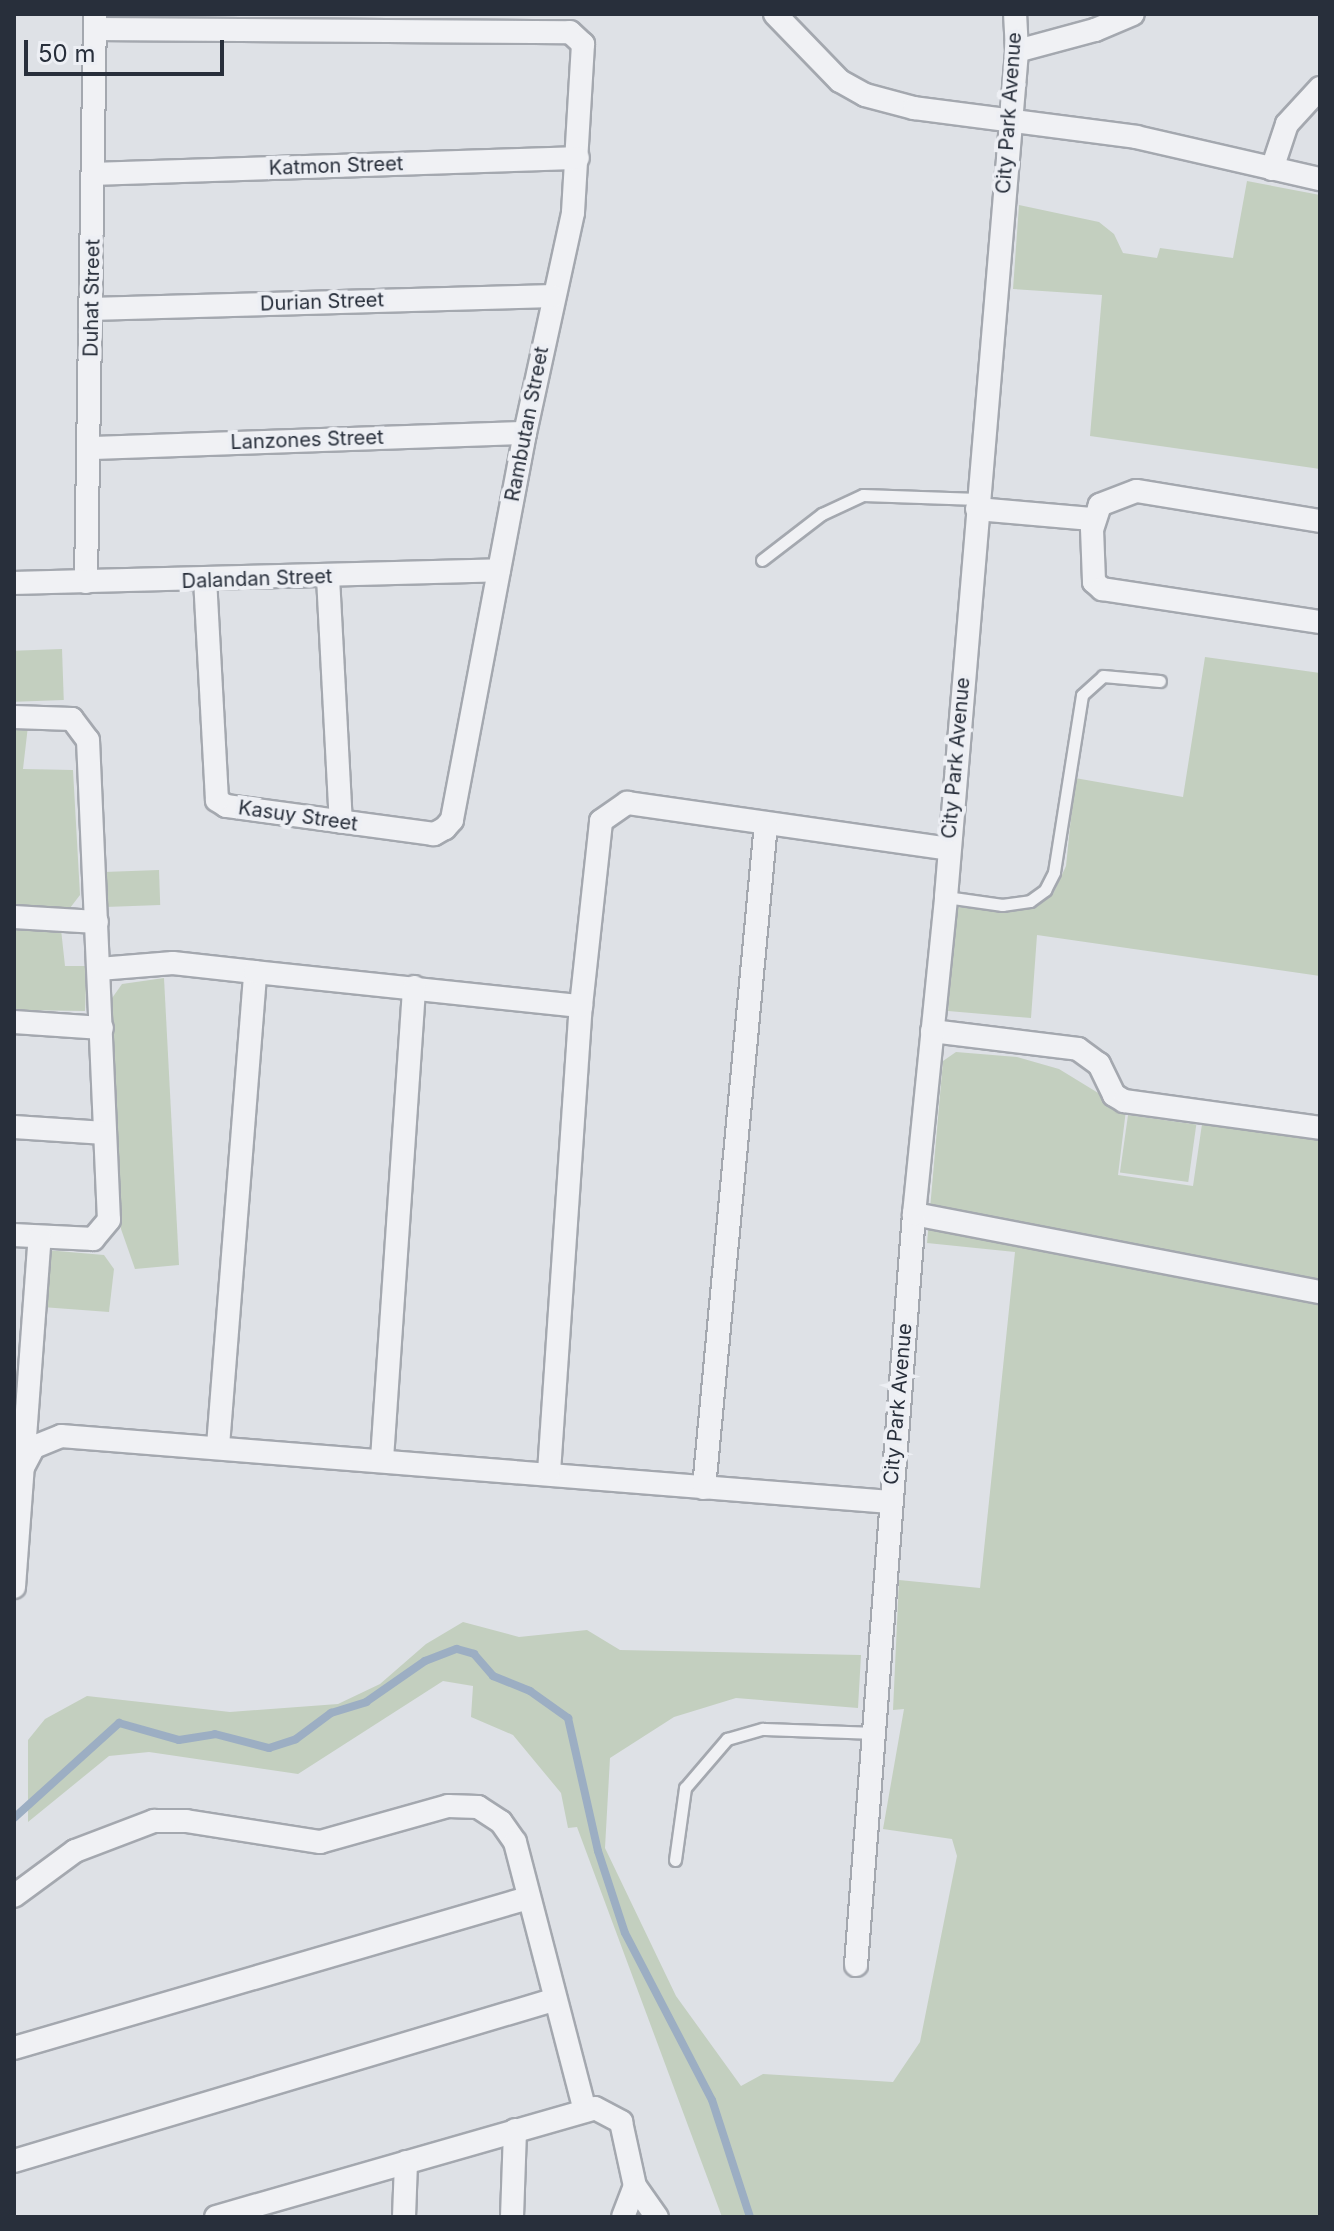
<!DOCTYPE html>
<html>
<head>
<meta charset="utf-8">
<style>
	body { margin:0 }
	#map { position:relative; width:1334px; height:2231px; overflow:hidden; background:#dee1e6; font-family:Inter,sans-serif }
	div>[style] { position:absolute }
	.green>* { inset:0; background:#c3cfbf; transform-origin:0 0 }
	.stream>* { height:8px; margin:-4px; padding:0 4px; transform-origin:4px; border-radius:4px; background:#9caec3 }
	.roads { filter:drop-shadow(2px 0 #a4a8af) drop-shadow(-2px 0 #a4a8af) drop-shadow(0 2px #a4a8af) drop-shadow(0 -2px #a4a8af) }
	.lane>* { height:11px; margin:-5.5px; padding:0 5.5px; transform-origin:5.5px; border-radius:5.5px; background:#f0f1f4 }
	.street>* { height:22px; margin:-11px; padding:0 11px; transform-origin:11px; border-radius:11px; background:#f0f1f4 }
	span { translate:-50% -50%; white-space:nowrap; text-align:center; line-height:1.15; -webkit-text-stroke:8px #edeff4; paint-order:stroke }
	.street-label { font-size:20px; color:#282f3b }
	.frame { position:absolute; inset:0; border:16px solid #282f3b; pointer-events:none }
	.scale { position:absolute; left:24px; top:40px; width:200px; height:36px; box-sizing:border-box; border:4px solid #282f3b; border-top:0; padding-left:10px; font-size:24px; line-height:28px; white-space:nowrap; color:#282f3b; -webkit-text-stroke:6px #edeff4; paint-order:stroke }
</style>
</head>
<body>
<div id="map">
	<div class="green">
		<div style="clip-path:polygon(1247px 181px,1320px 195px,1320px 469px,1090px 436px,1102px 295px,1013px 289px,1019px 205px,1099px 222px,1114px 234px,1123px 253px,1157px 258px,1160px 248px,1233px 258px)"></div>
		<div style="left:62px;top:649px;width:51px;height:48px;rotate:88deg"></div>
		<div style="clip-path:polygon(1205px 657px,1320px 673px,1320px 976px,1037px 935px,1031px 1018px,948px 1011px,957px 907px,1017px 911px,1053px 894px,1066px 866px,1075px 778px,1183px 797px)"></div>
		<div style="clip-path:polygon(14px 724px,28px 726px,23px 769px,73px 770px,80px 895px,70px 908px,14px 905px)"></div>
		<div style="left:159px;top:870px;width:35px;height:55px;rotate:88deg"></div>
		<div style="clip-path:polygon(14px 926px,61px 929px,65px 966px,87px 966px,85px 1011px,14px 1010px)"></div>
		<div style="clip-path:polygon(164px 978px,179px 1265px,135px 1269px,121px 1229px,110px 1001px,122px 984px)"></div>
		<div style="clip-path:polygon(956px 1052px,1017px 1057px,1059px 1069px,1126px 1110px,1118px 1175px,1193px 1186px,1202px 1124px,1320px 1140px,1320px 2217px,722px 2217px,577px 1827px,568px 1828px,561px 1793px,513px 1735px,471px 1717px,473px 1686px,443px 1681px,298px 1774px,149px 1752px,109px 1756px,28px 1822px,28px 1740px,45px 1719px,87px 1696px,230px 1712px,338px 1704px,380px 1684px,426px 1644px,463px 1622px,519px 1637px,587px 1630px,620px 1650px,861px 1655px,858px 1708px,736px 1698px,674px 1717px,610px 1758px,605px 1848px,676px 1996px,741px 2086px,763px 2074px,893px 2082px,920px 2042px,957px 1856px,952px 1839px,883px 1829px,904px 1709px,893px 1710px,899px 1580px,980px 1588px,1015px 1252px,927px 1243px,943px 1061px)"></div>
		<div style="left:1128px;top:1115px;width:69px;height:58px;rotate:8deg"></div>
		<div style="clip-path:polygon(46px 1250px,104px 1255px,114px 1269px,109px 1312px,42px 1307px)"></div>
	</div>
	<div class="stream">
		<div style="left:14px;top:1818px;width:142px;rotate:-42.1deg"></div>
		<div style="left:119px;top:1723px;width:62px;rotate:15.8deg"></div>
		<div style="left:179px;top:1740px;width:36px;rotate:-9deg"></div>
		<div style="left:215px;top:1734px;width:56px;rotate:14.5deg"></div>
		<div style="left:269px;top:1748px;width:28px;rotate:-18deg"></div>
		<div style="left:296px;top:1739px;width:44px;rotate:-36.6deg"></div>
		<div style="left:331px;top:1713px;width:37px;rotate:-17deg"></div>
		<div style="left:366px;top:1702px;width:72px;rotate:-34.8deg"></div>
		<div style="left:425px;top:1661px;width:34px;rotate:-21deg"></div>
		<div style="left:457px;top:1649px;width:18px;rotate:16deg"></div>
		<div style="left:474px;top:1654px;width:29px;rotate:49deg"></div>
		<div style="left:493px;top:1676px;width:40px;rotate:22deg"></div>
		<div style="left:530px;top:1691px;width:47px;rotate:35.4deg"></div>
		<div style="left:568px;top:1718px;width:136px;rotate:77.3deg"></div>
		<div style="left:598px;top:1851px;width:86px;rotate:71.8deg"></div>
		<div style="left:625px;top:1933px;width:188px;rotate:62.5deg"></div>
		<div style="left:712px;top:2100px;width:123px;rotate:72deg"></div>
	</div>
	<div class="roads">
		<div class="lane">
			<div style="left:762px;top:560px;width:76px;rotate:-37.5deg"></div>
			<div style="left:822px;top:514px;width:45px;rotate:-24.9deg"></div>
			<div style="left:863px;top:495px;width:115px;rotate:2deg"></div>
			<div style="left:946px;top:897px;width:57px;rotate:8.1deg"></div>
			<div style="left:1002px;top:905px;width:28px;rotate:-8deg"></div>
			<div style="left:1030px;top:901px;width:19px;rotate:-36deg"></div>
			<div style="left:1045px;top:890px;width:20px;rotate:-63deg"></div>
			<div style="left:1054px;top:872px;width:179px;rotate:-81deg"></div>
			<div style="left:1082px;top:695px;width:28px;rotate:-42deg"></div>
			<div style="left:1103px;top:676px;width:57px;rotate:5deg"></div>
			<div style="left:675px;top:1860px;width:73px;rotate:-82.1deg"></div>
			<div style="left:685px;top:1788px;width:65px;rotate:-49.4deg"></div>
			<div style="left:727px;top:1739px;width:37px;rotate:-16deg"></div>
			<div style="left:763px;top:1729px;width:114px;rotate:2deg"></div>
		</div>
		<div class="street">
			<div style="left:775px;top:14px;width:93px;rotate:45.9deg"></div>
			<div style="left:840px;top:81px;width:29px;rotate:29deg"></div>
			<div style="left:865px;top:95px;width:51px;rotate:14.9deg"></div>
			<div style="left:914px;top:108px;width:224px;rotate:7.4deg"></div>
			<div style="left:1136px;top:137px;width:189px;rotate:12.9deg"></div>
			<div style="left:95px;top:29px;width:475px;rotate:0.4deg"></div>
			<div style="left:570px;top:32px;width:18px;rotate:43deg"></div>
			<div style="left:583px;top:44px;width:169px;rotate:93.4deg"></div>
			<div style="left:573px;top:213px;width:225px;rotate:102.3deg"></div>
			<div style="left:525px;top:433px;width:394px;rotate:100.7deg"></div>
			<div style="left:452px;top:820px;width:11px;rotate:131deg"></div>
			<div style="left:445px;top:828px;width:13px;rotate:151deg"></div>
			<div style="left:434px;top:834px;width:210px;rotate:-172.3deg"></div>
			<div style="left:226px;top:806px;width:11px;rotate:-146deg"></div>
			<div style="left:217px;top:800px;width:220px;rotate:-93.1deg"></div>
			<div style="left:1017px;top:51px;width:81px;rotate:-15.1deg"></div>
			<div style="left:1095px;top:30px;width:41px;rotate:-22.8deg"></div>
			<div style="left:1272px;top:169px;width:47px;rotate:-71.6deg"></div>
			<div style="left:1287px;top:124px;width:49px;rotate:-47.5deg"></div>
			<div style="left:95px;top:174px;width:483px;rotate:-1.9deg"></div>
			<div style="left:92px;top:309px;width:460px;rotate:-1.6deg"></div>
			<div style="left:90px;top:448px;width:435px;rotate:-2deg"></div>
			<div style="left:977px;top:509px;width:115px;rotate:5deg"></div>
			<div style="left:1320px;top:521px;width:186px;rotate:-170.7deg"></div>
			<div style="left:1136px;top:491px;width:39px;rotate:159deg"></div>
			<div style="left:1100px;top:505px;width:25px;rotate:108deg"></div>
			<div style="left:1092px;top:529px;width:53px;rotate:87.8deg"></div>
			<div style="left:1094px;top:582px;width:11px;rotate:41deg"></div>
			<div style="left:1102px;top:589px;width:220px;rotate:8.6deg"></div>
			<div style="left:328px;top:577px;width:245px;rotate:87deg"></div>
			<div style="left:86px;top:582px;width:567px;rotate:-89.09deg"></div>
			<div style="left:14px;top:583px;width:485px;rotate:-1.5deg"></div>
			<div style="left:14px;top:717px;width:58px;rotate:2deg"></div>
			<div style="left:72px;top:719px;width:26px;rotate:53deg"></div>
			<div style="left:88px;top:740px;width:480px;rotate:87.5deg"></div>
			<div style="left:109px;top:1220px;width:25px;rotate:130deg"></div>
			<div style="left:93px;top:1239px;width:79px;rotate:-177.1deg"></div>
			<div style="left:14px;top:917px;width:83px;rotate:3.4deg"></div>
			<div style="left:99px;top:969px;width:74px;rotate:-4.6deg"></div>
			<div style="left:173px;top:963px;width:82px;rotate:6.3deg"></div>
			<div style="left:14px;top:1022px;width:88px;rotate:3.9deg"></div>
			<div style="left:932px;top:1031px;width:147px;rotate:7deg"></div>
			<div style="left:1078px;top:1049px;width:26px;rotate:36deg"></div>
			<div style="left:1099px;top:1064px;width:34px;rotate:64deg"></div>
			<div style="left:1114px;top:1095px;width:12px;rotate:31deg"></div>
			<div style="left:1124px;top:1101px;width:198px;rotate:7.8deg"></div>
			<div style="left:14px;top:1127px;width:91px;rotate:3.8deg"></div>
			<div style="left:914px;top:1214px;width:413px;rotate:10.9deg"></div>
			<div style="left:218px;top:1446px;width:475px;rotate:-85.5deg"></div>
			<div style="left:255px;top:972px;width:328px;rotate:6deg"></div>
			<div style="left:382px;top:1459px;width:473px;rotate:-86.1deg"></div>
			<div style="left:21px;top:1471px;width:27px;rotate:-62deg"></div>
			<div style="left:34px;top:1447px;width:29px;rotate:-22deg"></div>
			<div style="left:61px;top:1436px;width:832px;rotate:4.55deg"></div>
			<div style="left:549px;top:1472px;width:467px;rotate:-86.1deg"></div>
			<div style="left:581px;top:1006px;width:186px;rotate:-83.8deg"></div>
			<div style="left:601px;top:821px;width:32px;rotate:-35deg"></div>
			<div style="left:627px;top:803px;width:325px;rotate:8.1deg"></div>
			<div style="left:704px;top:1488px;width:667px;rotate:-84.67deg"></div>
			<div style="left:14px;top:1587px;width:351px;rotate:-85.8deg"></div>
			<div style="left:14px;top:1896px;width:76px;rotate:-36.4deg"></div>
			<div style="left:75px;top:1851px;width:85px;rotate:-20.8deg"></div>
			<div style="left:154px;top:1821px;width:32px"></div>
			<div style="left:186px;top:1821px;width:136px;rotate:8.9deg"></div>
			<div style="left:320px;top:1842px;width:133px;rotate:-15.7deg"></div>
			<div style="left:448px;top:1806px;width:30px;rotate:2deg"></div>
			<div style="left:478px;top:1807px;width:27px;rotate:33deg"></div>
			<div style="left:501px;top:1822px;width:24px;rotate:55deg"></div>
			<div style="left:515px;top:1842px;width:277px;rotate:75.4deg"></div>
			<div style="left:856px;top:1965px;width:753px;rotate:-85.58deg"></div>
			<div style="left:914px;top:1214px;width:319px;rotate:-84.2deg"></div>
			<div style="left:946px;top:897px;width:849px;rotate:-85.2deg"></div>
			<div style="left:1017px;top:51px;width:37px;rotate:-93deg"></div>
			<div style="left:14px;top:2048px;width:535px;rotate:-16.27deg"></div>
			<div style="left:14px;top:2161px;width:563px;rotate:-16.63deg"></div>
			<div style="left:216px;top:2217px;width:394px;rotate:-16deg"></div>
			<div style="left:595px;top:2108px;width:30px;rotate:28deg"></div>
			<div style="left:621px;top:2122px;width:66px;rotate:77.7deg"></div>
			<div style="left:635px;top:2186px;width:38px;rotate:55deg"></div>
			<div style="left:404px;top:2217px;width:55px;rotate:-87.9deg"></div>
			<div style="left:512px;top:2217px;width:87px;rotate:-88deg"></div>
			<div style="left:623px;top:2217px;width:33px;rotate:-69deg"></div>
		</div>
	</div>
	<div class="street-label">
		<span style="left:1009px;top:113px;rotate:-86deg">City Park Avenue</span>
		<span style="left:336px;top:166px;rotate:-2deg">Katmon Street</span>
		<span style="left:92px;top:298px;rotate:-89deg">Duhat Street</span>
		<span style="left:322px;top:302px;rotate:-2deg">Durian Street</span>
		<span style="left:527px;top:424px;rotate:-79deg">Rambutan Street</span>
		<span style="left:307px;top:440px;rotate:-2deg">Lanzones Street</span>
		<span style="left:257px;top:579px;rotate:-2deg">Dalandan Street</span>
		<span style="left:956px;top:758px;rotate:-85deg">City Park Avenue</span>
		<span style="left:298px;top:816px;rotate:8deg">Kasuy Street</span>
		<span style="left:898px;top:1404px;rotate:-85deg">City Park Avenue</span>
	</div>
	<div class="frame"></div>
	<div class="scale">50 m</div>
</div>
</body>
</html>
